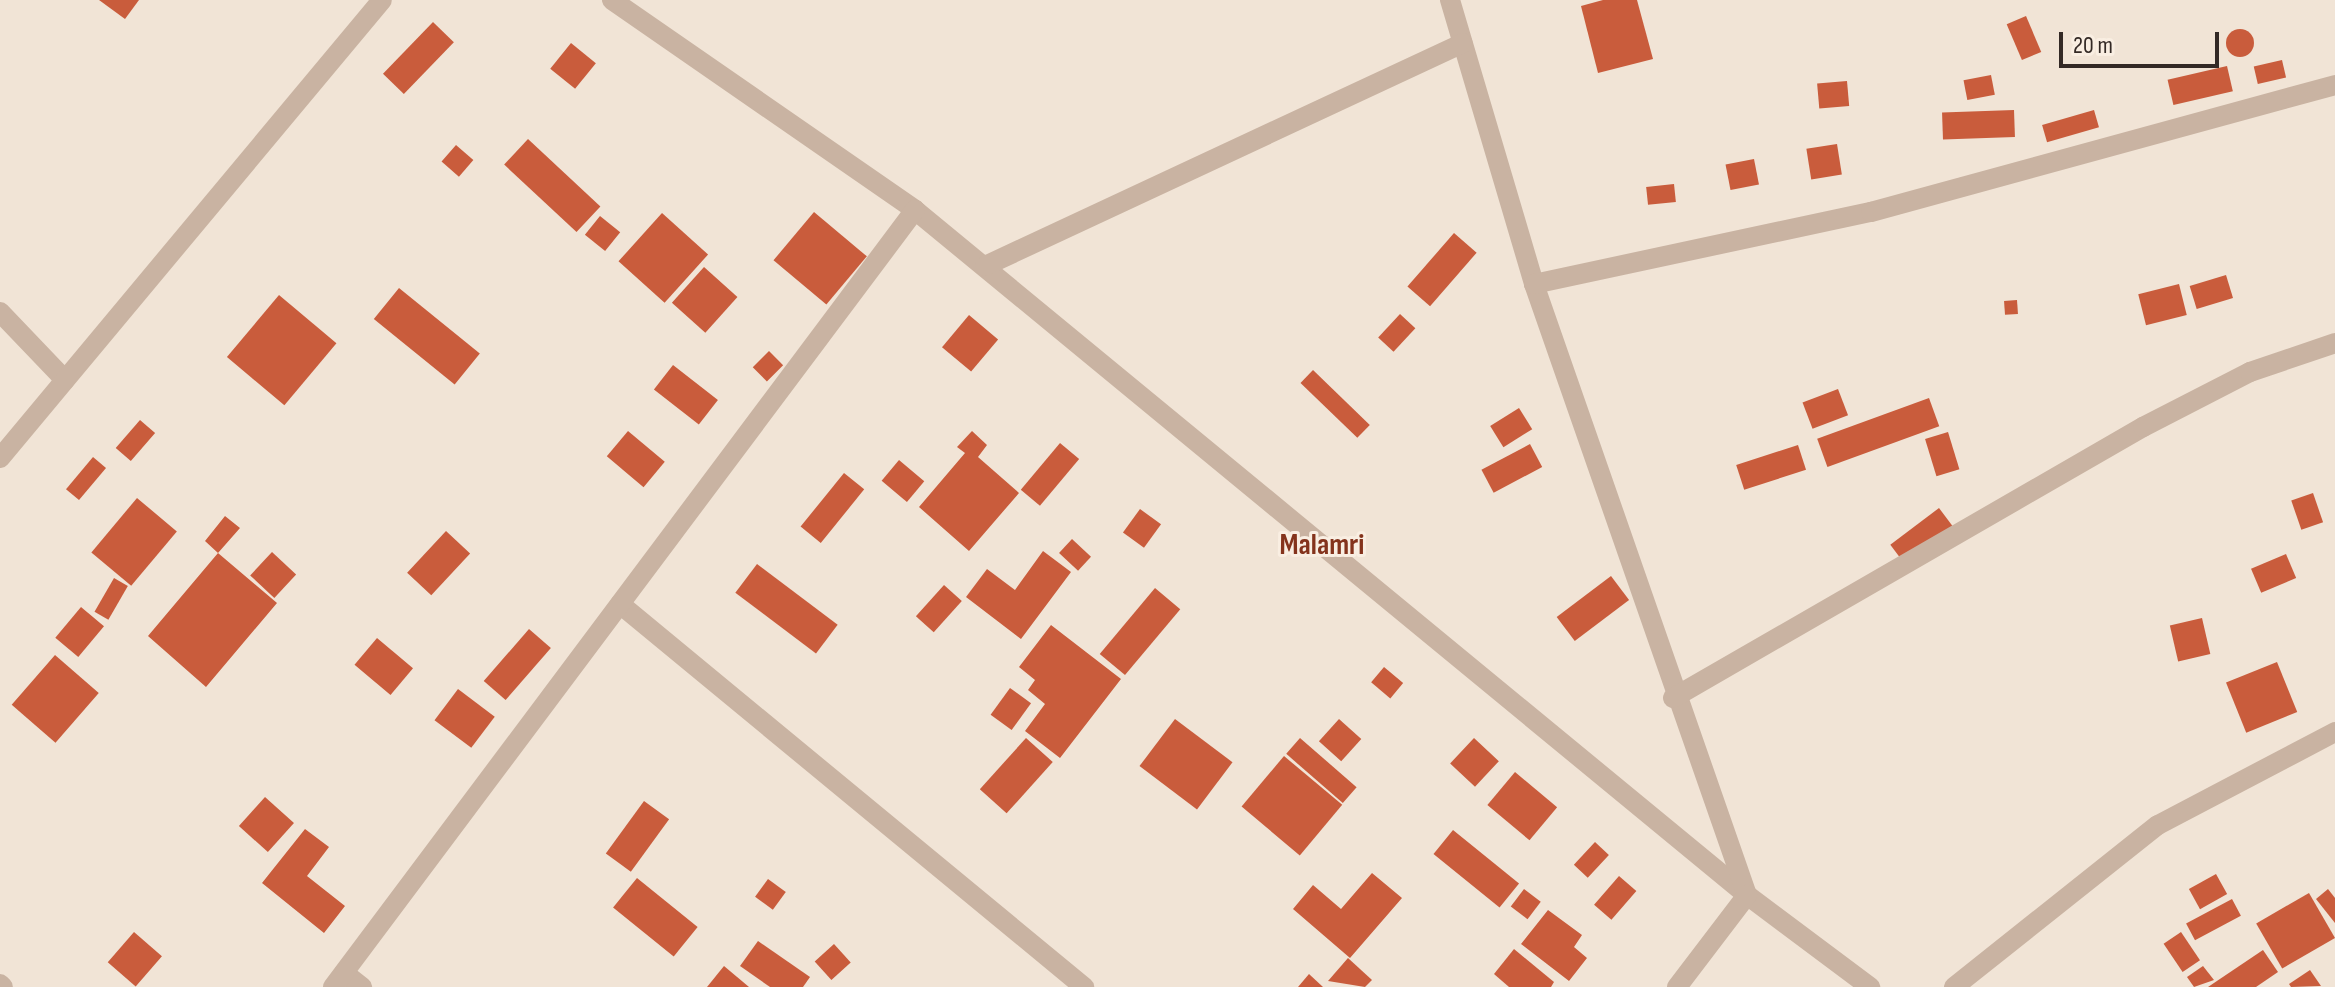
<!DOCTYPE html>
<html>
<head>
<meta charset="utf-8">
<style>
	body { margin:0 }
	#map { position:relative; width:2335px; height:987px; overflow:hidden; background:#f1e4d6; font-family:"Sofia Sans Condensed",sans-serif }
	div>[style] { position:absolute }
	.building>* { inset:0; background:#c95c3c; transform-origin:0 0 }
	.round { border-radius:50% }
	.minor>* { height:20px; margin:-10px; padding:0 10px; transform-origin:10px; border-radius:10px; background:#c9b3a2 }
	span { translate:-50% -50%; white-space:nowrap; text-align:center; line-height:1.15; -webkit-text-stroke:6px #f9eee2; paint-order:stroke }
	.quarter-label { font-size:30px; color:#84331c; font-weight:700 }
	.scale { position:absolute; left:2059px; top:32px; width:160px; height:36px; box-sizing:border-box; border:4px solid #332925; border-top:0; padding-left:10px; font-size:24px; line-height:28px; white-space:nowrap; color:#332925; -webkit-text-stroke:6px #f9eee2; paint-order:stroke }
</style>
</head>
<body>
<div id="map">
	<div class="building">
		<div style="clip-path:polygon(99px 0,139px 0,125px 19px)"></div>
		<div style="clip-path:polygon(1603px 0,1637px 0,1653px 59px,1598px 73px,1581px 6px)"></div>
		<div style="left:2026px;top:16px;width:39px;height:21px;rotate:67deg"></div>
		<div style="left:433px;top:22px;width:29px;height:72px;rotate:44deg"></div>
		<div class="round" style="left:2226px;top:29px;width:28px;height:28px"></div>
		<div style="left:571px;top:43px;width:32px;height:33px;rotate:39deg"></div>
		<div style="left:2282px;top:60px;width:18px;height:29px;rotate:77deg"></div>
		<div style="left:2227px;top:66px;width:26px;height:61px;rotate:77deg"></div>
		<div style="left:1991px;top:75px;width:20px;height:28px;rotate:79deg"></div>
		<div style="left:1847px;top:81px;width:25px;height:30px;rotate:85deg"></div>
		<div style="left:2014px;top:110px;width:27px;height:72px;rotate:88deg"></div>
		<div style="left:2094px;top:110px;width:18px;height:54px;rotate:74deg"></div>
		<div style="left:528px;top:139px;width:99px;height:35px;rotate:43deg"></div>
		<div style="left:1837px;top:144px;width:31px;height:31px;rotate:81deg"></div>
		<div style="left:456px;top:145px;width:23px;height:22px;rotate:41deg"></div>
		<div style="left:1754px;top:159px;width:26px;height:29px;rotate:79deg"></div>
		<div style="left:1674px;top:184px;width:18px;height:28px;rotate:84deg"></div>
		<div style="left:814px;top:212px;width:69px;height:63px;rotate:40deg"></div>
		<div style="left:662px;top:213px;width:62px;height:65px;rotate:42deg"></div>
		<div style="left:600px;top:216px;width:26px;height:24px;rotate:39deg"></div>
		<div style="left:1454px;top:233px;width:30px;height:71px;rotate:41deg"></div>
		<div style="left:704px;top:267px;width:45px;height:48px;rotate:42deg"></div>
		<div style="left:2226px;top:275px;width:24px;height:38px;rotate:73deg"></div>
		<div style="left:2179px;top:284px;width:32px;height:42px;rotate:76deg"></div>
		<div style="left:399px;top:288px;width:104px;height:40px;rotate:39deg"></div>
		<div style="left:279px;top:295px;width:75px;height:81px;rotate:40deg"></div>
		<div style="left:2017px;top:300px;width:14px;height:13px;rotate:86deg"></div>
		<div style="left:1400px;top:314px;width:21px;height:32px;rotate:43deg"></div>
		<div style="left:969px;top:315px;width:38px;height:42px;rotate:40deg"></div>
		<div style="left:769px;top:351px;width:20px;height:23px;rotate:45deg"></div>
		<div style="left:673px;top:365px;width:57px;height:31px;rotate:38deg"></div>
		<div style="left:1313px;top:370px;width:79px;height:18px;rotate:44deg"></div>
		<div style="left:1838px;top:389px;width:28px;height:38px;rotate:69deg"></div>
		<div style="left:1929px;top:398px;width:30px;height:119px;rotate:70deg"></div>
		<div style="left:1519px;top:408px;width:25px;height:34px;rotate:58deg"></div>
		<div style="left:140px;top:420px;width:20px;height:37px;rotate:41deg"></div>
		<div style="left:628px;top:431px;width:48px;height:33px;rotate:40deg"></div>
		<div style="clip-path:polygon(972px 431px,987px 445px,978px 457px,1019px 493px,969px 551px,919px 507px,965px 453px,957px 447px)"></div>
		<div style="left:1948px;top:432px;width:39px;height:24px;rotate:73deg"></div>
		<div style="left:1060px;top:443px;width:25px;height:61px;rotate:40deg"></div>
		<div style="left:1530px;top:444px;width:26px;height:55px;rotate:62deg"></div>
		<div style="left:1798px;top:445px;width:26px;height:65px;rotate:72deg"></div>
		<div style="left:93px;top:457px;width:17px;height:42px;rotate:40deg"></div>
		<div style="left:899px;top:460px;width:33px;height:27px;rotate:40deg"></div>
		<div style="left:844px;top:473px;width:26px;height:69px;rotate:39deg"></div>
		<div style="left:2313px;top:493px;width:31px;height:23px;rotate:71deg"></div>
		<div style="left:137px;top:498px;width:52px;height:71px;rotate:40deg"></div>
		<div style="left:1939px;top:508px;width:25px;height:61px;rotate:53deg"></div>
		<div style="left:1140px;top:509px;width:26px;height:29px;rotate:36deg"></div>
		<div style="clip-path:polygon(225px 516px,240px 528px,218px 553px,277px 603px,206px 687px,148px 636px,218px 553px,205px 541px)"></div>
		<div style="left:446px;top:531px;width:33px;height:57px;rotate:43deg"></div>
		<div style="left:1072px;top:539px;width:26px;height:19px;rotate:43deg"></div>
		<div style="clip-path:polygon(1043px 551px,1071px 572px,1021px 639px,966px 597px,987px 569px,1015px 590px)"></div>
		<div style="left:272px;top:552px;width:33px;height:32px;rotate:43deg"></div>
		<div style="left:2286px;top:554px;width:26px;height:38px;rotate:67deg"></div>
		<div style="left:757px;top:564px;width:101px;height:36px;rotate:37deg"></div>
		<div style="left:1611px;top:576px;width:30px;height:68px;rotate:53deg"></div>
		<div style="left:114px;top:578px;width:16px;height:39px;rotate:30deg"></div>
		<div style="left:944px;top:585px;width:24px;height:42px;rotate:42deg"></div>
		<div style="left:1155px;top:588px;width:33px;height:86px;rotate:40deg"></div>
		<div style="left:81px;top:607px;width:30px;height:40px;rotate:40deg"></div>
		<div style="left:2202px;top:618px;width:37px;height:33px;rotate:77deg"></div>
		<div style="clip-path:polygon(1051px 625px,1121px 679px,1060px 758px,1025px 731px,1045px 704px,1028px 690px,1035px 680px,1019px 667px)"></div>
		<div style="left:529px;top:629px;width:29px;height:69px;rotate:41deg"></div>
		<div style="left:377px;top:638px;width:47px;height:35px;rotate:40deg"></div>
		<div style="left:55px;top:655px;width:58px;height:66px;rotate:41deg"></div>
		<div style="left:2277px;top:662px;width:54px;height:55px;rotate:68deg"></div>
		<div style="left:1384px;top:667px;width:25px;height:20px;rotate:40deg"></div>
		<div style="left:1010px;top:688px;width:26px;height:33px;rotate:36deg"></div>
		<div style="left:458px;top:689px;width:46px;height:39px;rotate:37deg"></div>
		<div style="left:1175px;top:719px;width:72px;height:59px;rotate:37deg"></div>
		<div style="left:1339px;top:719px;width:30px;height:30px;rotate:42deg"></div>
		<div style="left:1026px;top:738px;width:36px;height:69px;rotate:42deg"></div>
		<div style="left:1300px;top:738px;width:75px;height:21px;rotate:41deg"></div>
		<div style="left:1474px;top:738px;width:34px;height:35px;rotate:43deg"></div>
		<div style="left:1284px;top:756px;width:76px;height:66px;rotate:40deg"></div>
		<div style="left:1515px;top:772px;width:55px;height:43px;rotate:40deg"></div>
		<div style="left:265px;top:797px;width:39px;height:39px;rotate:42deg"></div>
		<div style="left:644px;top:801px;width:31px;height:65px;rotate:36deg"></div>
		<div style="clip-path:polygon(305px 829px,329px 847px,307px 876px,345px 906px,324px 933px,262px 883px)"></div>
		<div style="left:1453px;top:830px;width:85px;height:31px;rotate:39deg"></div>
		<div style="left:1595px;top:842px;width:19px;height:31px;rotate:43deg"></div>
		<div style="clip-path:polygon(1372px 873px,1402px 898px,1350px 958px,1293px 909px,1313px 885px,1341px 909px)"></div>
		<div style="left:2216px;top:874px;width:23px;height:31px;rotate:61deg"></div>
		<div style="left:1619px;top:876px;width:23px;height:38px;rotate:41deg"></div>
		<div style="left:637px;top:878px;width:78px;height:38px;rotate:39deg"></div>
		<div style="left:768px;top:879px;width:22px;height:22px;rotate:36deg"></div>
		<div style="left:1524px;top:889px;width:21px;height:22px;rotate:37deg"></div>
		<div style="clip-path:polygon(2328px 889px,2335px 898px,2335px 923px,2316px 899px)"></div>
		<div style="left:2309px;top:893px;width:52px;height:61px;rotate:60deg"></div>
		<div style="left:2232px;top:899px;width:19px;height:52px;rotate:62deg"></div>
		<div style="clip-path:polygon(1548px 910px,1582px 935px,1574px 947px,1587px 958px,1569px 981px,1521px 944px)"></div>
		<div style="left:134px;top:932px;width:37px;height:40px;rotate:41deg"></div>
		<div style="left:2181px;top:932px;width:34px;height:21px;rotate:56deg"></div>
		<div style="clip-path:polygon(758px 941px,810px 977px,803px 987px,770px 987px,740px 966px)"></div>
		<div style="left:834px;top:944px;width:25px;height:26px;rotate:48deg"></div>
		<div style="clip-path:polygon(1514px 949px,1554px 982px,1551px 987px,1509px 987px,1494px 974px)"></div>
		<div style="clip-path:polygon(2263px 950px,2278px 972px,2256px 987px,2208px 987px)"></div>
		<div style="clip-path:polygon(1348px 958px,1372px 980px,1365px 987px,1328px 981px)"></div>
		<div style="clip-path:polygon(724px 966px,749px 987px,707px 987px)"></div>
		<div style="clip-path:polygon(2203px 966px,2214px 980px,2194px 987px,2187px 977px)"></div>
		<div style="clip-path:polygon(2310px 970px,2321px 986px,2291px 987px,2289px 984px)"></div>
		<div style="clip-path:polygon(1309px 974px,1323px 987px,1298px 987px)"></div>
	</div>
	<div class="minor">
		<div style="left:612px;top:0;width:369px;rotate:34.7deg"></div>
		<div style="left:915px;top:210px;width:1078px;rotate:39.47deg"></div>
		<div style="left:1747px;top:895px;width:154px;rotate:36.8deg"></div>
		<div style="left:1450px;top:0;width:296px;rotate:73.5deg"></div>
		<div style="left:1534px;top:284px;width:647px;rotate:70.78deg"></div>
		<div style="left:985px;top:266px;width:527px;rotate:-25.01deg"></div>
		<div style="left:1534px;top:284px;width:345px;rotate:-12.1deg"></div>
		<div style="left:1871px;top:212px;width:481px;rotate:-15.3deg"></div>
		<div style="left:0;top:312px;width:94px;rotate:46.3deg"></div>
		<div style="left:0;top:458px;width:596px;rotate:-50.17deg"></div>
		<div style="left:620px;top:604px;width:602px;rotate:39.54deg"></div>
		<div style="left:1673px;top:698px;width:543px;rotate:-29.97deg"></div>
		<div style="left:2143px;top:427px;width:120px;rotate:-27.2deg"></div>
		<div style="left:2250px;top:372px;width:90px;rotate:-18.8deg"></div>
		<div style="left:344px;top:973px;width:23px;rotate:38deg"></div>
		<div style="left:0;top:984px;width:4px;rotate:45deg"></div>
		<div style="left:333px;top:987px;width:971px;rotate:-53.17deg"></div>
		<div style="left:1677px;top:987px;width:116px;rotate:-52.7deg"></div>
		<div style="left:1954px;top:987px;width:260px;rotate:-38.5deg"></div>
		<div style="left:2158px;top:825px;width:200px;rotate:-27.7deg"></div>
	</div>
	<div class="quarter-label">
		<span style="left:1322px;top:545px">Malamri</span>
	</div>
	<div class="scale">20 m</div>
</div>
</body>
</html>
